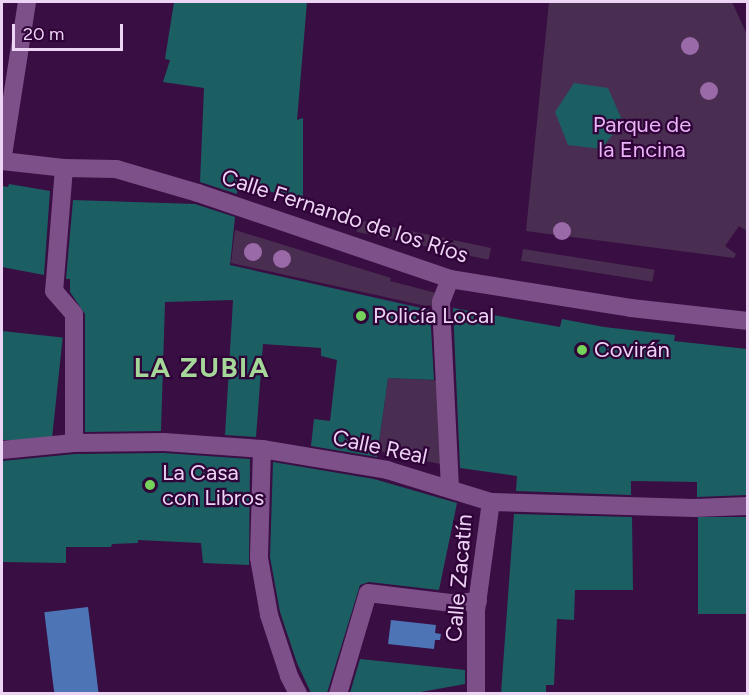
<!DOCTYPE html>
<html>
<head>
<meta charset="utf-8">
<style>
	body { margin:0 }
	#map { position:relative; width:749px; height:695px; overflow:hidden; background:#390e43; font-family:Figtree,sans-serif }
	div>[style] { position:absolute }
	.green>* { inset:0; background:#4a2e51; transform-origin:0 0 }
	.water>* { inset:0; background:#4d75b5; transform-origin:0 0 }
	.building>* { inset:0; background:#1c5f62; transform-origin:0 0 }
	.minor>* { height:18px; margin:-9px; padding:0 9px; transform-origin:9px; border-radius:9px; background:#7e5089 }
	.trees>* { width:18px; height:18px; margin:-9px; border-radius:50%; background:#9a69a7 }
	.dots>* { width:16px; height:16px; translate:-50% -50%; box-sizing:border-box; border:3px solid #2f0338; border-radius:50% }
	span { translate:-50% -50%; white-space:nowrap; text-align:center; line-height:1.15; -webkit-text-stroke:4.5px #2f0338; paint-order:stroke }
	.park-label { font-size:22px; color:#eab3f8 }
	.street-label { font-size:22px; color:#eed4f4 }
	.poi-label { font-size:22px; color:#eed4f4 }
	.left { translate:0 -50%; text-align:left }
	.district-label { font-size:28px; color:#a5d798; font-weight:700; letter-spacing:1.5px }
	.frame { position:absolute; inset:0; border:3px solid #eed4f4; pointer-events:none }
	.scale { position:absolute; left:12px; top:24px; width:111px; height:27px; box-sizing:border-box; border:3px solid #eed4f4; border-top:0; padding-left:8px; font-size:18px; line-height:21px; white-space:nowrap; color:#eed4f4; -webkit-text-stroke:4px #2f0338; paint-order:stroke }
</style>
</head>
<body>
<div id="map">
	<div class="green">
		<div style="clip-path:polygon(549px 2px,732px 2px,748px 37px,747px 231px,739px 226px,725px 246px,736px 254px,734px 258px,526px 231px)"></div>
		<div style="left:359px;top:220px;width:135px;height:12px;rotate:12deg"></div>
		<div style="clip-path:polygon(235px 230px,391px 278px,390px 281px,444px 295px,444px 310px,231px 263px)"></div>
		<div style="left:523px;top:249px;width:133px;height:12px;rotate:9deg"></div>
		<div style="clip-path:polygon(388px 378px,445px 381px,445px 465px,378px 451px)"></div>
	</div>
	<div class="water">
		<div style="left:88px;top:607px;width:87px;height:44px;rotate:83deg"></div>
		<div style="clip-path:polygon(391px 620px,436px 625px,435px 633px,441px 634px,440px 640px,435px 640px,434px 649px,388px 644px)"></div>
	</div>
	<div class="building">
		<div style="clip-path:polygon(174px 2px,307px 2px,297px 120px,303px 118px,303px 202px,238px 181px,237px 194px,200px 182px,204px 88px,163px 82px,170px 60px,165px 59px)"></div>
		<div style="clip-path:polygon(574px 83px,608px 88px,623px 122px,601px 149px,568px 145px,555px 112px)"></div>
		<div style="clip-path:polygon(9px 184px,50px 191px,44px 275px,2px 267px,2px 186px,8px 187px)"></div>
		<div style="clip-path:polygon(73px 200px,195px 204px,235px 217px,230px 265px,430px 310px,434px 380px,388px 378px,377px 457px,311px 446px,314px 419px,330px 421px,337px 360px,321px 356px,321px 348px,263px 344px,256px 437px,225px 435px,233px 300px,165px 302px,161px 431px,85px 432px,85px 314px,70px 292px,70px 279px,66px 279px)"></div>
		<div style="clip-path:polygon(453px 308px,560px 327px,562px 319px,604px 327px,675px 335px,674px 341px,747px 349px,747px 495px,697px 497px,697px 482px,631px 481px,631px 495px,516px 491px,517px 476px,460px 468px)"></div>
		<div style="left:2px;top:331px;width:61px;height:108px;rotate:6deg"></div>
		<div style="clip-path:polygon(164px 453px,250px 459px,249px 565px,203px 563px,201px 543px,138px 540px,138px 543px,112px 544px,111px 547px,66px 547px,66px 563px,2px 562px,2px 461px,75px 454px)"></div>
		<div style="clip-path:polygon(273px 462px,374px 479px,457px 503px,439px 590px,369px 582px,360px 585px,327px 693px,311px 693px,297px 663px,280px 612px,270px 557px)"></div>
		<div style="clip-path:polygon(514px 514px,632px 517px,633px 590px,575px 590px,574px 620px,557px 619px,554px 685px,546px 685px,546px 693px,501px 693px)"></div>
		<div style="left:747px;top:517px;width:97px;height:49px;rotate:90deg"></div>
		<div style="clip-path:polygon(360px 659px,465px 670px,465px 684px,415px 693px,350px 693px)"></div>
	</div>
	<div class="minor">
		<div style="left:27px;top:2px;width:161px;rotate:98.9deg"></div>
		<div style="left:2px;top:161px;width:62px;rotate:6.4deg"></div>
		<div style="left:64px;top:168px;width:52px;rotate:1.1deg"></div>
		<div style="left:116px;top:169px;width:85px;rotate:16.3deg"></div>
		<div style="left:198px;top:193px;width:266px;rotate:18.8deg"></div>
		<div style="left:450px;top:279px;width:183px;rotate:9.1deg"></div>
		<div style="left:631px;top:308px;width:118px;rotate:6.3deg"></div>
		<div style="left:64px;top:168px;width:123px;rotate:94.6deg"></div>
		<div style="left:54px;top:291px;width:30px;rotate:49deg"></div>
		<div style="left:74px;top:314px;width:129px;rotate:90deg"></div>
		<div style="left:262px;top:449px;width:109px;rotate:91.6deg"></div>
		<div style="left:259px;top:558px;width:58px;rotate:80deg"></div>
		<div style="left:269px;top:615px;width:64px;rotate:71.8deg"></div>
		<div style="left:289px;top:676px;width:20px;rotate:63deg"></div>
		<div style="left:2px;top:450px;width:72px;rotate:-5.6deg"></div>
		<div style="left:74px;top:443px;width:90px;rotate:-0.6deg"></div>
		<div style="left:164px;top:442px;width:98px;rotate:4.1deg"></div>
		<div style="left:262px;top:449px;width:127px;rotate:9.5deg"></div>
		<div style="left:387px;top:470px;width:109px;rotate:17.1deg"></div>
		<div style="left:491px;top:502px;width:203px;rotate:1.7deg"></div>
		<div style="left:694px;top:508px;width:54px;rotate:-2.1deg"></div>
		<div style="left:450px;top:488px;width:186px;rotate:-92.8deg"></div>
		<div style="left:441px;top:302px;width:25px;rotate:-69deg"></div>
		<div style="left:338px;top:694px;width:105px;rotate:-73.5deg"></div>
		<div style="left:368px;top:593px;width:85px;rotate:6.8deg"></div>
		<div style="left:452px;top:603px;width:26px;rotate:-4deg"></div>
		<div style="left:476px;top:694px;width:83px;rotate:-90deg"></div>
		<div style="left:476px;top:611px;width:110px;rotate:-82.2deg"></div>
	</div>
	<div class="trees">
		<div style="left:690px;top:46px"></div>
		<div style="left:709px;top:91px"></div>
		<div style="left:562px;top:231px"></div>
		<div style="left:253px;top:252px"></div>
		<div style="left:282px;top:259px"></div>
	</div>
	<div class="dots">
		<div style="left:361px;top:316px;background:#75d25b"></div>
		<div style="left:582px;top:350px;background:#75d25b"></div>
		<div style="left:150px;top:485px;background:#75d25b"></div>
	</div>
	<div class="park-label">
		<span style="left:642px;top:137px">Parque de<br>la Encina</span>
	</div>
	<div class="street-label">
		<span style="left:345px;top:216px;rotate:18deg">Calle Fernando de los Ríos</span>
		<span style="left:380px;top:447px;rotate:12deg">Calle Real</span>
		<span style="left:459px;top:578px;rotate:-85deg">Calle Zacatín</span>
	</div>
	<div class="poi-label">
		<span class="left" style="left:373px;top:316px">Policía Local</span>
		<span class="left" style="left:594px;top:350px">Covirán</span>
		<span class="left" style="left:162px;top:485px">La Casa<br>con Libros</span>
	</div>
	<div class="district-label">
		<span style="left:202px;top:367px">LA ZUBIA</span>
	</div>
	<div class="frame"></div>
	<div class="scale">20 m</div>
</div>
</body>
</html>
